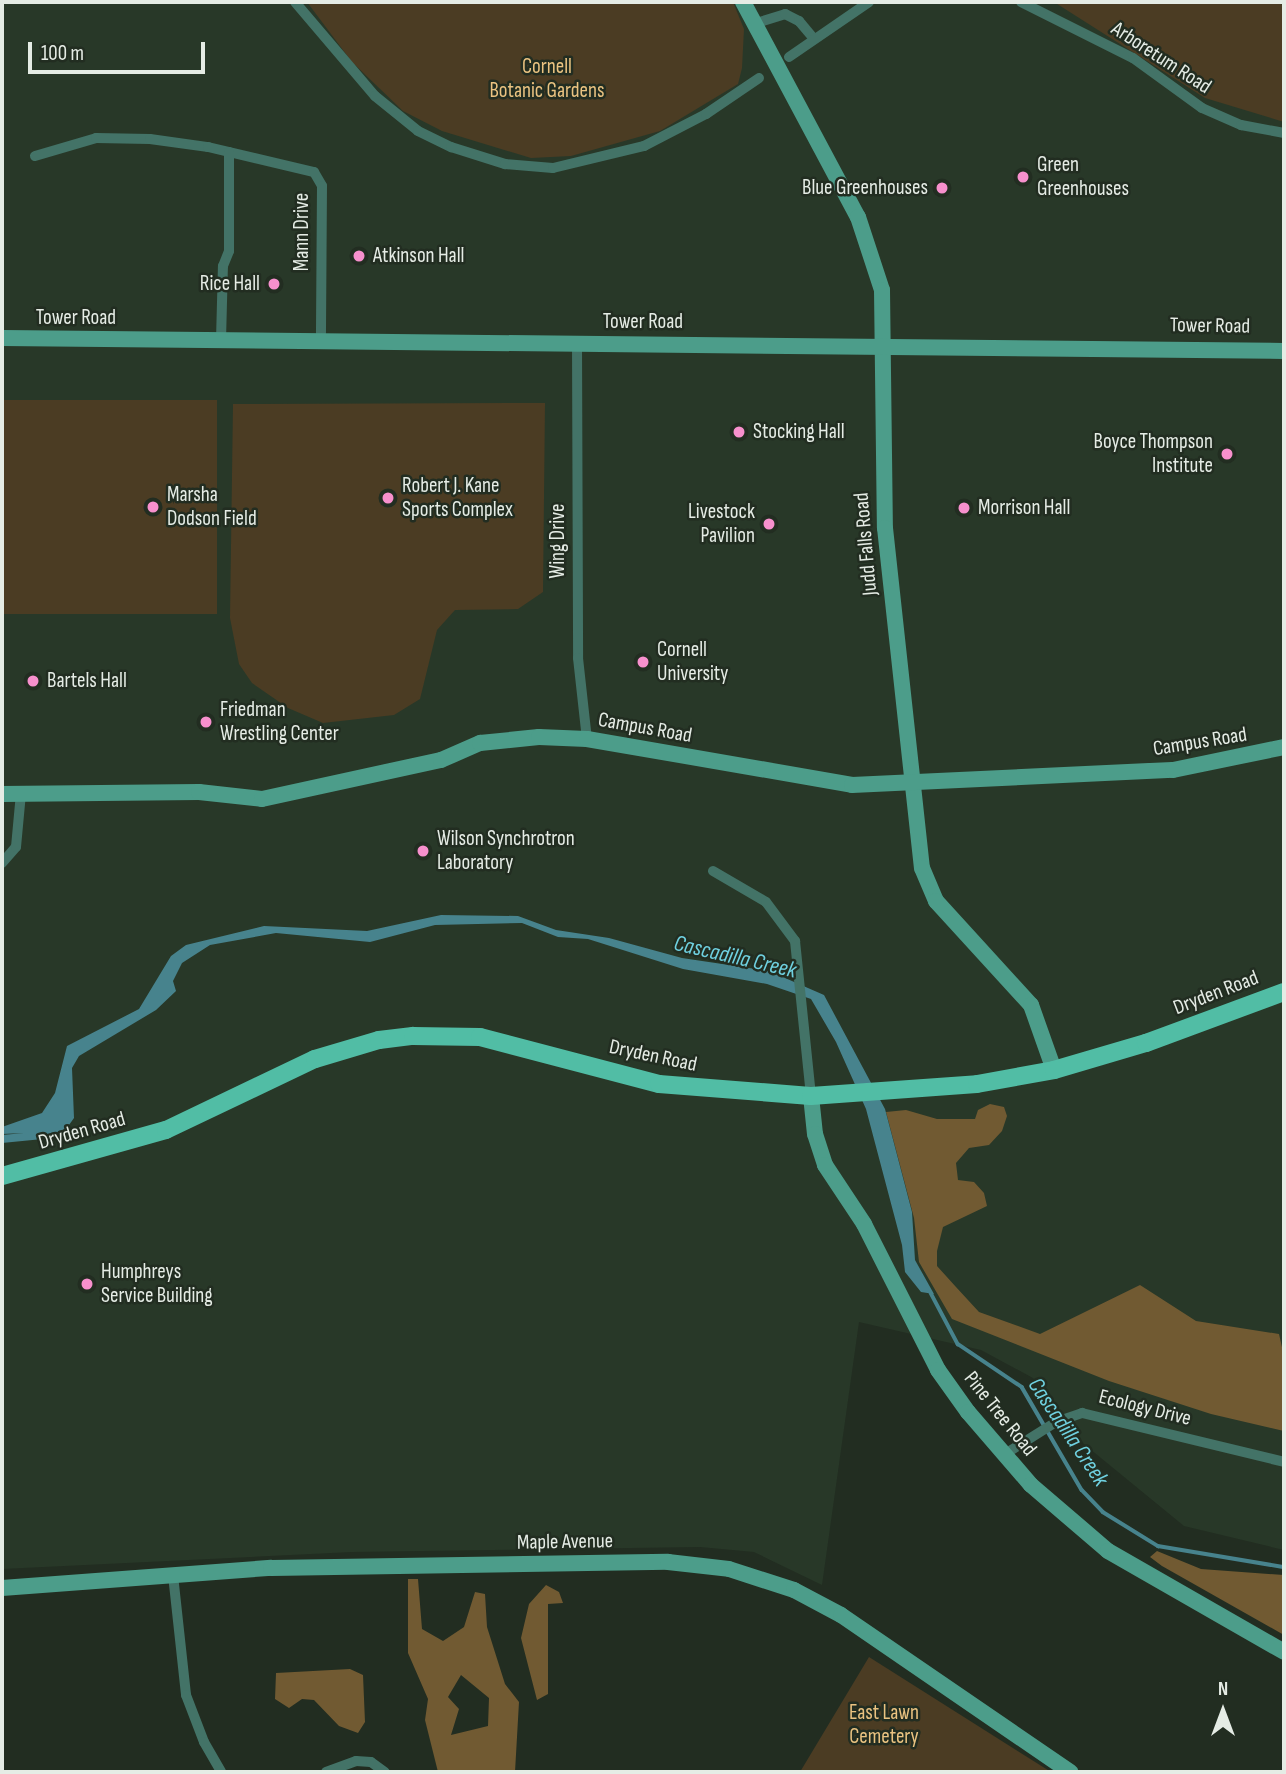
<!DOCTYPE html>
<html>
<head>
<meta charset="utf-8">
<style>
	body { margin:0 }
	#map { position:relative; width:1286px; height:1774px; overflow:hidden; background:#222d21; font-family:"Sofia Sans Condensed",sans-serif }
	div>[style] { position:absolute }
	.built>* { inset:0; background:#283828 }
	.green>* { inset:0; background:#4b3c23; transform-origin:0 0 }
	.forest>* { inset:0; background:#715a32 }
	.water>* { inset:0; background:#47838d }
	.stream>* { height:3.5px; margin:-1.75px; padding:0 1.75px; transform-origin:1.75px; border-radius:1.75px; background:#47838d }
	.street>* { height:10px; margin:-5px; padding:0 5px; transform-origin:5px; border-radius:5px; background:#437367 }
	.secondary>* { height:16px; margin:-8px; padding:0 8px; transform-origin:8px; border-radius:8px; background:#4c9d8a }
	.primary>* { height:18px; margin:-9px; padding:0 9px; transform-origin:9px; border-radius:9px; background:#51bda5 }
	.dots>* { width:19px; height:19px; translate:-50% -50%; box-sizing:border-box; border:4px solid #222d21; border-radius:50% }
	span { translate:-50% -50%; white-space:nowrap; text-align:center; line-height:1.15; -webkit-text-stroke:5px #222d21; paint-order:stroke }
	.street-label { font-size:21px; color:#e5ece5 }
	.park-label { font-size:21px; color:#eac381 }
	.poi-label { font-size:21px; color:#e5ece5 }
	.left { translate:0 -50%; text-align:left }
	.right { translate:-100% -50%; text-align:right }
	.water-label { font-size:23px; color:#6fd1e0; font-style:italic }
	.frame { position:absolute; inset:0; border:4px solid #e5ece5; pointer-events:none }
	.north { position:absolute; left:1188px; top:1676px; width:70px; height:70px; -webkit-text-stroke:5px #222d21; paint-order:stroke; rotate:0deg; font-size:19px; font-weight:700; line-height:28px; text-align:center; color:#e5ece5 }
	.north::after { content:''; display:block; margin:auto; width:24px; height:32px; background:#e5ece5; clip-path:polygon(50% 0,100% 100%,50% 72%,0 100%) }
	.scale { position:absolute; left:28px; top:42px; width:177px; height:32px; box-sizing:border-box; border:4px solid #e5ece5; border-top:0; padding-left:9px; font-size:21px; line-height:24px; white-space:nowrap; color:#e5ece5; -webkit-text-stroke:5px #222d21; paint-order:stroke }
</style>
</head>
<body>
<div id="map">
	<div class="built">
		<div style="clip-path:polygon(2px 2px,1284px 2px,1284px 1550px,1184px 1526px,1079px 1440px,1033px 1378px,981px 1350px,859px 1322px,822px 1585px,754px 1552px,700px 1547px,352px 1552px,2px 1569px)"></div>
	</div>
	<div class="green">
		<div style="clip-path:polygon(307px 2px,733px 2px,744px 29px,742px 68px,738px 84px,660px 131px,571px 156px,531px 158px,442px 131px,403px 111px,352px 62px)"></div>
		<div style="clip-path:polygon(1054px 2px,1280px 2px,1284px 8px,1284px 122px,1205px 98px)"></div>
		<div style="left:2px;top:400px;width:215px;height:214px"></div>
		<div style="clip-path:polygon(545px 403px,543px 592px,518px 609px,455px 610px,437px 630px,420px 699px,394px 715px,323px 723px,288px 708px,252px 683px,239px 664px,230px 618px,233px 404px)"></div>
		<div style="clip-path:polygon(869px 1657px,1051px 1772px,800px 1772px)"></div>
	</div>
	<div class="forest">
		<div style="clip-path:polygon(990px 1104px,1004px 1107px,1007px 1116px,1002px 1131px,989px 1145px,969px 1148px,956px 1163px,958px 1180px,974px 1182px,984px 1193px,987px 1206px,943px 1227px,937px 1251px,937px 1266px,956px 1287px,979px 1312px,1040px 1334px,1140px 1285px,1196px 1321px,1279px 1334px,1284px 1356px,1284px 1431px,1211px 1414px,1109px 1381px,952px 1319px,919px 1262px,914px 1218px,886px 1112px,906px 1110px,937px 1119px,975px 1119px,978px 1110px)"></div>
		<div style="clip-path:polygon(1157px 1551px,1201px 1569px,1284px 1575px,1284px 1635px,1162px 1566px,1150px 1557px)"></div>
		<div style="clip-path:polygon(evenodd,408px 1579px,418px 1579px,422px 1629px,443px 1641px,464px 1627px,475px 1592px,485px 1594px,487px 1627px,505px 1684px,519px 1702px,515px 1772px,438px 1772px,425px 1720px,428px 1699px,408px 1653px,408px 1579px,461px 1675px,489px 1698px,488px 1726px,451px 1735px,459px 1709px,448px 1697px,461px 1675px)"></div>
		<div style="clip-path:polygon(546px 1585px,559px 1592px,563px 1603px,548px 1604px,548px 1694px,537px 1700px,521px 1638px,529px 1604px)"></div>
		<div style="clip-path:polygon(350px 1669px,363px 1675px,365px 1722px,358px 1733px,339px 1726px,314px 1700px,302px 1699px,289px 1708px,275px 1699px,276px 1673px)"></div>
	</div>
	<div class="water">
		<div style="clip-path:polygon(441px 915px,518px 916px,556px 930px,609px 938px,682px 958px,769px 971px,824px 995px,885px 1109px,912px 1212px,915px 1260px,934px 1294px,921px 1292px,905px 1272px,902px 1245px,866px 1109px,836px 1042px,811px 999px,767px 984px,683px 969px,588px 939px,558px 937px,522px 923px,435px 925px,370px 942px,276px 933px,210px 945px,182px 963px,173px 981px,176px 991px,156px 1010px,79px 1056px,72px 1068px,74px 1118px,64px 1132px,53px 1138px,2px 1143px,2px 1135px,24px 1133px,2px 1134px,2px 1127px,42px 1113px,55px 1093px,67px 1046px,139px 1009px,171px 956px,186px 945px,264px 926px,367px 931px)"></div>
	</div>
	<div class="stream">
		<div style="left:931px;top:1293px;width:58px;rotate:62.1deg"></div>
		<div style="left:958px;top:1344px;width:77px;rotate:33.9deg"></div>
		<div style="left:1022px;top:1387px;width:119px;rotate:59.8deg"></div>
		<div style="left:1082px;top:1490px;width:30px;rotate:46deg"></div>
		<div style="left:1103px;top:1512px;width:65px;rotate:31.7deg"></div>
		<div style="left:1158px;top:1546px;width:128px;rotate:9.5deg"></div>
	</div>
	<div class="street">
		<div style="left:295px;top:2px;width:123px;rotate:49.6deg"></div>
		<div style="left:375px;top:96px;width:55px;rotate:39.1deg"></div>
		<div style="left:418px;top:131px;width:37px;rotate:26deg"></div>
		<div style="left:451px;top:147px;width:57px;rotate:17.5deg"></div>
		<div style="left:505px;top:164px;width:48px;rotate:4.8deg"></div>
		<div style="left:553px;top:168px;width:94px;rotate:-13.6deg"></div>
		<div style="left:644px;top:146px;width:70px;rotate:-27.3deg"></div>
		<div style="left:706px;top:114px;width:64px;rotate:-34.2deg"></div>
		<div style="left:1021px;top:2px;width:125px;rotate:26.6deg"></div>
		<div style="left:1133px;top:58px;width:85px;rotate:35.9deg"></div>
		<div style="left:1202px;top:108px;width:43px;rotate:23.6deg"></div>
		<div style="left:1241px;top:125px;width:44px;rotate:10.5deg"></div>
		<div style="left:753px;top:24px;width:34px;rotate:-17deg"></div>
		<div style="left:785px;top:14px;width:16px;rotate:27deg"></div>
		<div style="left:799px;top:21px;width:23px;rotate:50deg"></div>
		<div style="left:789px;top:57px;width:97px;rotate:-34.5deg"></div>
		<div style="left:35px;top:156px;width:64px;rotate:-16.4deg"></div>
		<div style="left:96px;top:138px;width:54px;rotate:1.1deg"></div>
		<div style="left:150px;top:139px;width:59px;rotate:7.9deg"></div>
		<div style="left:208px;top:147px;width:109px;rotate:13.3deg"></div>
		<div style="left:314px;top:172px;width:16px;rotate:60deg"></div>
		<div style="left:322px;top:186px;width:154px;rotate:90.4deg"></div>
		<div style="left:221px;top:340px;width:74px;rotate:-88.5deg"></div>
		<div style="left:223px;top:266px;width:16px;rotate:-68deg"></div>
		<div style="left:229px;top:251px;width:99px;rotate:-90deg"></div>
		<div style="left:577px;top:343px;width:315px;rotate:89.8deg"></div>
		<div style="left:578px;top:658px;width:81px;rotate:83.7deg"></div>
		<div style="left:2px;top:863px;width:21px;rotate:-49deg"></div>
		<div style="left:16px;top:847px;width:54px;rotate:-84.7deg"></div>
		<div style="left:713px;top:871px;width:61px;rotate:30.3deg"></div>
		<div style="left:766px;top:902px;width:49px;rotate:53.4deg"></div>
		<div style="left:795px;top:941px;width:156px;rotate:84.1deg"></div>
		<div style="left:1005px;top:1454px;width:60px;rotate:-32.1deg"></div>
		<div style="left:1056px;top:1422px;width:28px;rotate:-19deg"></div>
		<div style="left:1082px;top:1413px;width:208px;rotate:13.6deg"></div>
		<div style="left:173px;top:1575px;width:121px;rotate:83.8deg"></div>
		<div style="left:186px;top:1695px;width:50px;rotate:69deg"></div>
		<div style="left:204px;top:1742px;width:34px;rotate:60deg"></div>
		<div style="left:326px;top:1772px;width:32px;rotate:-20deg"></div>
		<div style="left:356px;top:1761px;width:15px;rotate:4deg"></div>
		<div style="left:371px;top:1762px;width:17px;rotate:36deg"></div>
	</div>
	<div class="secondary">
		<div style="left:743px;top:2px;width:244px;rotate:61.9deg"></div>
		<div style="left:858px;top:217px;width:77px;rotate:71.8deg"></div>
		<div style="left:882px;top:290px;width:238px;rotate:89.3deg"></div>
		<div style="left:885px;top:528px;width:342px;rotate:83.8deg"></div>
		<div style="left:922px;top:868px;width:36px;rotate:67deg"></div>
		<div style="left:936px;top:901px;width:141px;rotate:47.6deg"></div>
		<div style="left:1031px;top:1005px;width:69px;rotate:70.5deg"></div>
		<div style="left:2px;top:338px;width:1282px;rotate:0.58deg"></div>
		<div style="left:2px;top:794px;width:197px;rotate:-0.6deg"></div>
		<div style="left:199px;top:792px;width:63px;rotate:6.3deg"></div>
		<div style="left:262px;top:799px;width:183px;rotate:-12.3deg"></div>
		<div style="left:441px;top:760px;width:43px;rotate:-23.6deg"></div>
		<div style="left:480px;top:743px;width:59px;rotate:-5.8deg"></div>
		<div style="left:539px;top:737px;width:48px;rotate:2.4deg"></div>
		<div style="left:587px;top:739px;width:269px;rotate:9.8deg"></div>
		<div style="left:852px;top:785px;width:321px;rotate:-2.7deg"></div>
		<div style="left:1173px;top:770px;width:113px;rotate:-11.7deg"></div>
		<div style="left:811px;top:1096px;width:38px;rotate:84deg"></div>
		<div style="left:815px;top:1134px;width:33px;rotate:72deg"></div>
		<div style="left:825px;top:1165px;width:71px;rotate:56.5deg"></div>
		<div style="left:864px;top:1224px;width:164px;rotate:63.1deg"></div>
		<div style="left:938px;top:1370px;width:52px;rotate:54.5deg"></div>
		<div style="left:968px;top:1412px;width:96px;rotate:49.2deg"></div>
		<div style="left:1031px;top:1485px;width:101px;rotate:40.6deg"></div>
		<div style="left:1108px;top:1551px;width:203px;rotate:29.8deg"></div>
		<div style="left:2px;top:1588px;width:270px;rotate:-4.3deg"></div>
		<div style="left:271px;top:1568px;width:397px;rotate:-0.9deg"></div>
		<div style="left:668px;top:1562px;width:61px;rotate:6.5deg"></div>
		<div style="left:729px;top:1569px;width:68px;rotate:17.9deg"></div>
		<div style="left:794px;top:1590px;width:53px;rotate:28deg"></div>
		<div style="left:841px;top:1615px;width:278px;rotate:34.4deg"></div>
	</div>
	<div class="primary">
		<div style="left:2px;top:1176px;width:170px;rotate:-15.7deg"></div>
		<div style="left:166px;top:1130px;width:165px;rotate:-25.5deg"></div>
		<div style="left:315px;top:1059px;width:67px;rotate:-16.5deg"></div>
		<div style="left:379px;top:1040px;width:34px;rotate:-7deg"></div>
		<div style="left:413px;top:1036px;width:67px;rotate:0.9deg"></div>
		<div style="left:480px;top:1037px;width:185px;rotate:14.7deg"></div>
		<div style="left:659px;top:1084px;width:152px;rotate:4.5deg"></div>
		<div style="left:811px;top:1096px;width:166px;rotate:-4.1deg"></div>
		<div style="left:977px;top:1084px;width:78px;rotate:-10.3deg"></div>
		<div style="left:1054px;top:1070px;width:96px;rotate:-16.4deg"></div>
		<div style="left:1146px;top:1043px;width:147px;rotate:-20.3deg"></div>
	</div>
	<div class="dots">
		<div style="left:1023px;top:177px;background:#f790cd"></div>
		<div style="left:942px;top:188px;background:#f790cd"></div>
		<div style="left:359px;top:256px;background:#f790cd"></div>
		<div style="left:274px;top:284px;background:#f790cd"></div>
		<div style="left:739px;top:432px;background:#f790cd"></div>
		<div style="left:1227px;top:454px;background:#f790cd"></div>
		<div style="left:388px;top:498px;background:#f790cd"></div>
		<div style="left:153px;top:507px;background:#f790cd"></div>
		<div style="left:964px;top:508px;background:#f790cd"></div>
		<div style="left:769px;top:524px;background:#f790cd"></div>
		<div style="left:643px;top:662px;background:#f790cd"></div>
		<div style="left:33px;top:681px;background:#f790cd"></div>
		<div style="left:206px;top:722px;background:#f790cd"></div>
		<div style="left:423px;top:851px;background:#f790cd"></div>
		<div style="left:87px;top:1284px;background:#f790cd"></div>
	</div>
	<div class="street-label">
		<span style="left:1161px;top:58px;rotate:33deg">Arboretum Road</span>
		<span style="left:302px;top:232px;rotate:-90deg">Mann Drive</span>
		<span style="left:76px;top:318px">Tower Road</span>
		<span style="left:643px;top:322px">Tower Road</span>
		<span style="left:1210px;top:326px;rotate:1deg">Tower Road</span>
		<span style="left:558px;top:541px;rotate:-90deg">Wing Drive</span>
		<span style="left:866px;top:544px;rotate:-95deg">Judd Falls Road</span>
		<span style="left:645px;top:728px;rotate:10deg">Campus Road</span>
		<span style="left:1200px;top:742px;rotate:-9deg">Campus Road</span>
		<span style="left:1216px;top:993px;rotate:-21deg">Dryden Road</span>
		<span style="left:653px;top:1056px;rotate:12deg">Dryden Road</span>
		<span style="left:82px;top:1131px;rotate:-16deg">Dryden Road</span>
		<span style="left:1145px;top:1408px;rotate:14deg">Ecology Drive</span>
		<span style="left:1000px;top:1414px;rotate:51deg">Pine Tree Road</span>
		<span style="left:565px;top:1542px;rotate:-1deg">Maple Avenue</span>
	</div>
	<div class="park-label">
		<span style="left:547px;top:79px">Cornell<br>Botanic Gardens</span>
		<span style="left:884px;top:1725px">East Lawn<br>Cemetery</span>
	</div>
	<div class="poi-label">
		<span class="left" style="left:1037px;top:177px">Green<br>Greenhouses</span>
		<span class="right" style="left:928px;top:188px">Blue Greenhouses</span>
		<span class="left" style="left:373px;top:256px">Atkinson Hall</span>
		<span class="right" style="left:260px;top:284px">Rice Hall</span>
		<span class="left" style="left:753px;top:432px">Stocking Hall</span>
		<span class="right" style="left:1213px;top:454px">Boyce Thompson<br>Institute</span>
		<span class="left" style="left:402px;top:498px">Robert J. Kane<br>Sports Complex</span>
		<span class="left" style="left:167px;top:507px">Marsha<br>Dodson Field</span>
		<span class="left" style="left:978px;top:508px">Morrison Hall</span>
		<span class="right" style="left:755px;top:524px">Livestock<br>Pavilion</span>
		<span class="left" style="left:657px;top:662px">Cornell<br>University</span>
		<span class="left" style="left:47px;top:681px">Bartels Hall</span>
		<span class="left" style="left:220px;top:722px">Friedman<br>Wrestling Center</span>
		<span class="left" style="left:437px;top:851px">Wilson Synchrotron<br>Laboratory</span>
		<span class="left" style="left:101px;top:1284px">Humphreys<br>Service Building</span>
	</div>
	<div class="water-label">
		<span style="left:735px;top:957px;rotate:13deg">Cascadilla Creek</span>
		<span style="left:1068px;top:1432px;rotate:56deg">Cascadilla Creek</span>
	</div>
	<div class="frame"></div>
	<div class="north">N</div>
	<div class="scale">100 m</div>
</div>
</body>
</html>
